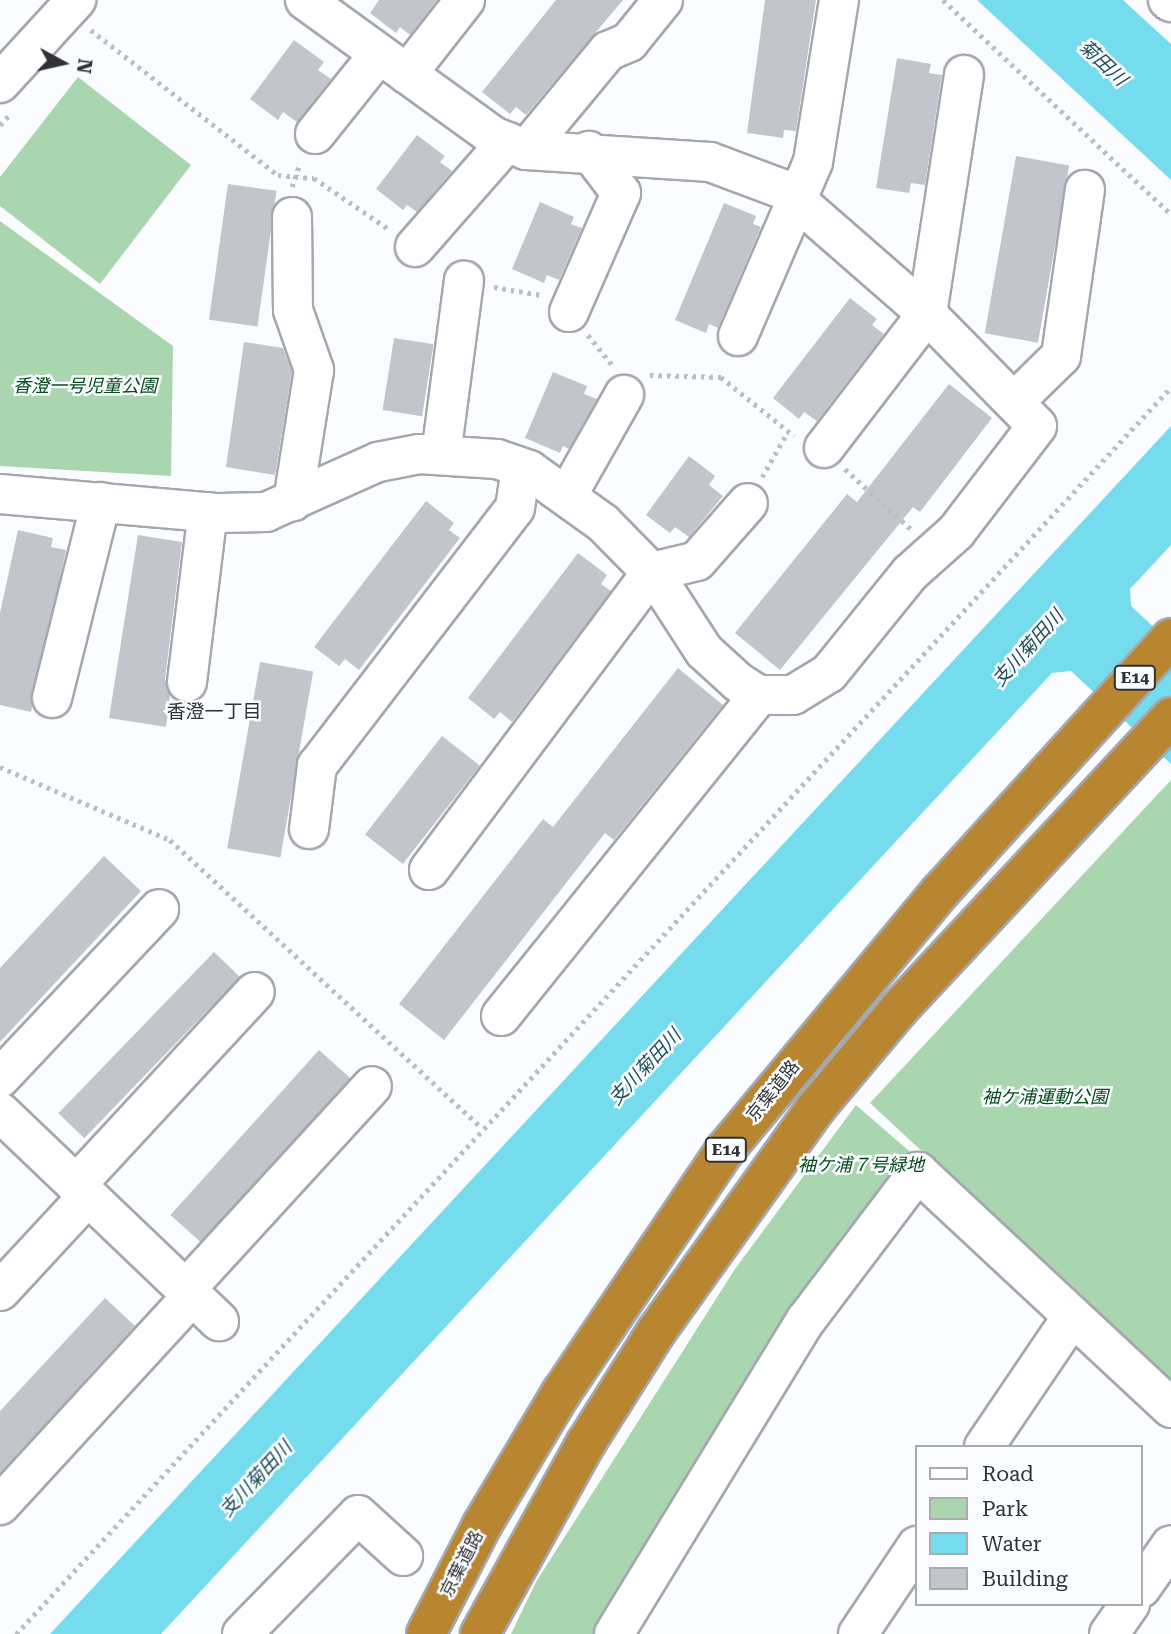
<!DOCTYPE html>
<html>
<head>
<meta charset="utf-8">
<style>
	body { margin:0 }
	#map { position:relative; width:1171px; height:1634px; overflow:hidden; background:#fafcff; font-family:"Roboto Serif","Noto Sans JP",serif }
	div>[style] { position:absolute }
	.green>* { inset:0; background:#aad6af }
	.water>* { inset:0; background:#75dced }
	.building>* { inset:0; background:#c2c5cc; transform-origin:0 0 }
	.path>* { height:4.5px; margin-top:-2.25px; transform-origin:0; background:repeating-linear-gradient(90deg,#bcbec1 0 3.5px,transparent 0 8.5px) }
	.roads { filter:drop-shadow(2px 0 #a5a7ae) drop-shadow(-2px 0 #a5a7ae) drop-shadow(0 2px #a5a7ae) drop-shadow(0 -2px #a5a7ae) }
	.minor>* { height:38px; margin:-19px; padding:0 19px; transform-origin:19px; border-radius:19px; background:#fff }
	.highway>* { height:38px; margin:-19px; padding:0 19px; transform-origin:19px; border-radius:19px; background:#b88531 }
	span { translate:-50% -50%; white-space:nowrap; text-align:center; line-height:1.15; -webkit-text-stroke:5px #fafcff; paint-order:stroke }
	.shield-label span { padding:2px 5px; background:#fafcff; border:2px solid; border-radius:5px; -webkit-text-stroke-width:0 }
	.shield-label { font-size:16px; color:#303234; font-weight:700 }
	.park-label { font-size:18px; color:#044c1b; font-style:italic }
	.street-label { font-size:18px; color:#303234 }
	.water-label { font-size:19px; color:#1f4e55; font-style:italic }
	.neighbourhood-label { font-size:19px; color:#303234 }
	.legend { position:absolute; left:915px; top:1445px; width:228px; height:161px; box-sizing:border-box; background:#fafcff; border:2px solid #a9abae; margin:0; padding:9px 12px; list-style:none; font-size:21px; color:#303234 }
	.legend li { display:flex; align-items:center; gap:14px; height:35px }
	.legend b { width:35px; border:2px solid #a9abae }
	.north { position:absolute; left:28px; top:28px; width:70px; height:70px; -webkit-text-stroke:5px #fafcff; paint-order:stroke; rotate:98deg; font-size:19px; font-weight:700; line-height:28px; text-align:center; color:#303234 }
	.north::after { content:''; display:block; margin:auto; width:24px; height:32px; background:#303234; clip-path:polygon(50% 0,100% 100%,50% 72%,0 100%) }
</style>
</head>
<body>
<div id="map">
	<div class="green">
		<div style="clip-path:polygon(78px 77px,191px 165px,100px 284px,0 206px,0 177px)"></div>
		<div style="clip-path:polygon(0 221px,173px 346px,171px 476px,0 466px)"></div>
		<div style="clip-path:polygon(1171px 780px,1171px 1383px,870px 1103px)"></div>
		<div style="clip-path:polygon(856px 1105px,916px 1157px,595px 1634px,511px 1634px,536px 1582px,735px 1269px)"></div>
	</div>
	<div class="water">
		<div style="clip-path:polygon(977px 0,1123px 0,1171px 44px,1171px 180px)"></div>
		<div style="clip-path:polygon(1171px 426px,1171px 545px,1130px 589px,1131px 606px,1171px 643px,1171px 764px,1071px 671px,1052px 673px,161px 1634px,50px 1634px)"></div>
	</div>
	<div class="building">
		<div style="clip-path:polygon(379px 0,437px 0,410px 35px,400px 27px,396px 33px,370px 13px)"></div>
		<div style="clip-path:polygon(556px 0,623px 0,526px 115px,516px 107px,510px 114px,482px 92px)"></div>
		<div style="clip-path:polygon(765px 0,816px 0,796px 131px,784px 130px,783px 138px,747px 133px)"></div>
		<div style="clip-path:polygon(294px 40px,324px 62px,318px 70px,331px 79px,297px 122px,283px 112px,278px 120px,250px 99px)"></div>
		<div style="clip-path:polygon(897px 58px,931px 64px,929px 73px,942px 75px,925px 185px,911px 183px,909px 193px,876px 188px)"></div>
		<div style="clip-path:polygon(417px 135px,445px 156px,440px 162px,452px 171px,417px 212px,407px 205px,403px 210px,376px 189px)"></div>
		<div style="left:1016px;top:156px;width:54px;height:180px;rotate:10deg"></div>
		<div style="left:228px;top:184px;width:49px;height:137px;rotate:8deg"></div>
		<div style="clip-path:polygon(540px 202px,574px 217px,571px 224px,582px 228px,559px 280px,547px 275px,544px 283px,512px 269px)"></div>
		<div style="clip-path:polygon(724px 203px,756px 216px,753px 224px,761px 227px,718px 328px,709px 324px,706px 333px,675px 320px)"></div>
		<div style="clip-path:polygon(850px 298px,877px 319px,872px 325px,884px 334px,817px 421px,804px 412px,799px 419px,773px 398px)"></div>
		<div style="left:394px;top:338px;width:40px;height:73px;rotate:9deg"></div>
		<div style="clip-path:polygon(244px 342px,283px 348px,292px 372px,275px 475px,226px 467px)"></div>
		<div style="clip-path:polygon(553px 372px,587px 386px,584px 394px,597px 399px,569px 449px,563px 446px,560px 453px,525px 438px)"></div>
		<div style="clip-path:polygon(949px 384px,992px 418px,920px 512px,913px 507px,780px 670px,735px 633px,847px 494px,857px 502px)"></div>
		<div style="clip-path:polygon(689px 456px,715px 476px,709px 485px,723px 496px,689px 537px,675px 527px,670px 533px,646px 515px)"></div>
		<div style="clip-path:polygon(426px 501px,454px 523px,449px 530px,460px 538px,359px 670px,345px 659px,339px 666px,314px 647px)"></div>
		<div style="clip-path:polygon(18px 530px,53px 538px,51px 547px,66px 550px,31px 712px,0 705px,0 613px)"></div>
		<div style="clip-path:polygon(138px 535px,182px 542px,165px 679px,170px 695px,166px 727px,109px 718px)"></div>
		<div style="clip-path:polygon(578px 553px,607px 575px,601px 584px,611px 591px,512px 722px,500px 712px,494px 719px,468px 698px)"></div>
		<div style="left:260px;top:662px;width:54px;height:189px;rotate:10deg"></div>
		<div style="clip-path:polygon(678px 668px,723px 705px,614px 840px,605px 833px,444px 1040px,399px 1004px,543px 819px,553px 827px)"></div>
		<div style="left:442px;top:736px;width:48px;height:125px;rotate:38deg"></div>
		<div style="clip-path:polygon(104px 856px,141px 891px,0 1042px,0 968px)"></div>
		<div style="left:214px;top:952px;width:36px;height:224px;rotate:44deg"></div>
		<div style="left:319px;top:1050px;width:42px;height:222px;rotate:42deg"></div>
		<div style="clip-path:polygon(105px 1298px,135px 1326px,0 1473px,0 1411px)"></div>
	</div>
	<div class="path">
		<div style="left:943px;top:0;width:313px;rotate:43.2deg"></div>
		<div style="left:91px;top:30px;width:237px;rotate:37.8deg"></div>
		<div style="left:278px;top:175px;width:36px;rotate:5deg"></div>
		<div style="left:314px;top:178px;width:92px;rotate:34.4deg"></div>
		<div style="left:0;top:125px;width:16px;rotate:-47deg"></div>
		<div style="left:292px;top:187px;width:25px;rotate:-72deg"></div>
		<div style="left:494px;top:287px;width:48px;rotate:9.7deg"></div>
		<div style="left:588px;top:335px;width:40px;rotate:51deg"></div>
		<div style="left:650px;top:375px;width:71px;rotate:1.6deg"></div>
		<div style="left:721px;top:377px;width:94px;rotate:38.9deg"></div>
		<div style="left:845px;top:469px;width:89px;rotate:42.3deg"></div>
		<div style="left:762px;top:477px;width:51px;rotate:-60.4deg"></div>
		<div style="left:0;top:767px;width:185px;rotate:23.2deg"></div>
		<div style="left:170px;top:840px;width:423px;rotate:42.7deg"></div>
		<div style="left:16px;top:1634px;width:1700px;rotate:-47.19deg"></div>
	</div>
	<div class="roads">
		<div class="minor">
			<div style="left:1168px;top:0;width:4px;rotate:34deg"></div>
			<div style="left:407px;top:74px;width:94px;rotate:-51.9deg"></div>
			<div style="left:0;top:83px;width:113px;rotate:-47.5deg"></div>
			<div style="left:315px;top:134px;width:102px;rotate:-51.3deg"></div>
			<div style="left:526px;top:150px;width:129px;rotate:-50.4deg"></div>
			<div style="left:608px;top:51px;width:23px;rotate:-23deg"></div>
			<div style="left:629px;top:42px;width:54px;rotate:-51deg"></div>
			<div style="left:292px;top:217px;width:93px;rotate:89.4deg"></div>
			<div style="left:293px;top:310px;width:64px;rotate:70.7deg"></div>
			<div style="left:314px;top:370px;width:133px;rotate:99.1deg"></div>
			<div style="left:415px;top:247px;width:140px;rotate:-48.8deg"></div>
			<div style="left:569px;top:312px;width:130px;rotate:-66.4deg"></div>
			<div style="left:621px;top:193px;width:53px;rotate:-127.3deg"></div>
			<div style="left:738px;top:336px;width:189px;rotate:-66.7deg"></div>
			<div style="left:813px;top:162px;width:164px;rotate:-80.9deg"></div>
			<div style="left:1014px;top:402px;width:66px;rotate:-44.4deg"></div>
			<div style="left:1061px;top:356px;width:168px;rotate:-81.8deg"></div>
			<div style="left:824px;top:448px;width:169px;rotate:-52.5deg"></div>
			<div style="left:927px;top:314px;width:242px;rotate:-81.2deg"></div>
			<div style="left:441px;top:455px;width:176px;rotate:-82.5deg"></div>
			<div style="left:0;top:494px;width:219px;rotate:5deg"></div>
			<div style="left:218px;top:513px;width:48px;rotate:-1.2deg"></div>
			<div style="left:266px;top:512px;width:123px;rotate:-24.1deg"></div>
			<div style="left:378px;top:462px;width:42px;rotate:-11deg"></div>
			<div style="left:419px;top:454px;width:78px;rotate:3.7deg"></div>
			<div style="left:497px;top:459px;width:34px;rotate:19deg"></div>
			<div style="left:529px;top:470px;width:91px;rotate:35.6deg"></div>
			<div style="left:603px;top:523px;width:76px;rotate:45.5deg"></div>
			<div style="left:656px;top:577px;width:88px;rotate:57deg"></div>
			<div style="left:704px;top:651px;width:46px;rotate:42.4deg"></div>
			<div style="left:738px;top:682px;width:25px;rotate:32deg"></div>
			<div style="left:759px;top:695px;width:34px"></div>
			<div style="left:793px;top:695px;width:42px;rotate:-31.4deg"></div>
			<div style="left:829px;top:673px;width:129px;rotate:-51deg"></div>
			<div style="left:910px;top:573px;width:62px;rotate:-41.7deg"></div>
			<div style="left:956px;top:532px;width:133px;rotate:-52.6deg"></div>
			<div style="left:1037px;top:426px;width:157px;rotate:-134.5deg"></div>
			<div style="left:927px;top:314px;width:189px;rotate:-138.9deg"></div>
			<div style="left:785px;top:190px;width:80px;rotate:-159.5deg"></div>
			<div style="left:710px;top:162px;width:184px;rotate:-176.3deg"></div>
			<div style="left:526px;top:150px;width:36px;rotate:-157deg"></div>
			<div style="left:493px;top:136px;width:232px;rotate:-144.1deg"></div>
			<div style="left:568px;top:494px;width:114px;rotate:-60.5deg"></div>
			<div style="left:187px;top:682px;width:171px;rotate:-83deg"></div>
			<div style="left:52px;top:698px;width:202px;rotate:-76deg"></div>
			<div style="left:309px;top:829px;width:64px;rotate:-82.8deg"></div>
			<div style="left:317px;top:766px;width:325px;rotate:-52.5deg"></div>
			<div style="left:515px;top:508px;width:40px;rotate:-81.5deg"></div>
			<div style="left:429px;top:870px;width:372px;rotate:-53.2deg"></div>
			<div style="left:652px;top:572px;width:46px;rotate:-13.7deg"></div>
			<div style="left:697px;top:561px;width:77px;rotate:-48.7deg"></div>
			<div style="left:501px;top:1016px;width:412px;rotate:-51.2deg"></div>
			<div style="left:0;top:1078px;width:232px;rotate:-46.7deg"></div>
			<div style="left:0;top:1112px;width:303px;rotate:43.7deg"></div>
			<div style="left:76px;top:1185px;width:263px;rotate:-47.2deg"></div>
			<div style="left:186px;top:1289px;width:275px;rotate:-47.5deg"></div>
			<div style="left:0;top:1291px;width:129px;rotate:-47.2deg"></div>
			<div style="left:984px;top:1447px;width:157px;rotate:-55.9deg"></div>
			<div style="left:0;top:1505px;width:284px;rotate:-47.4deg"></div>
			<div style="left:1141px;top:1588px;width:52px;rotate:-55.1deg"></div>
			<div style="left:242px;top:1634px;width:166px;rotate:-45.7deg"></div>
			<div style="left:358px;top:1515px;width:61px;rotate:42.3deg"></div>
			<div style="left:614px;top:1634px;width:368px;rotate:-58.6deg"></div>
			<div style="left:806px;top:1320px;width:186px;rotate:-52.9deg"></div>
			<div style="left:918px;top:1172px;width:346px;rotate:43deg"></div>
			<div style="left:858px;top:1634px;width:106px;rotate:-56.2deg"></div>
			<div style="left:1109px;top:1634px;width:37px;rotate:-55deg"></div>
		</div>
		<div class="highway">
			<div style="left:426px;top:1634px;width:123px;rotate:-62.8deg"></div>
			<div style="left:482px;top:1525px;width:154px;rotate:-59.1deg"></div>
			<div style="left:561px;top:1393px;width:293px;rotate:-56deg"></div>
			<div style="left:725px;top:1150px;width:336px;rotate:-50.2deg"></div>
			<div style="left:940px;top:892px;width:343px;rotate:-47.7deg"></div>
			<div style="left:480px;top:1634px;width:218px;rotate:-61deg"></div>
			<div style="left:586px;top:1443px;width:131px;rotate:-57.8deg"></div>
			<div style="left:656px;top:1332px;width:274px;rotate:-54.5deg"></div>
			<div style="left:815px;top:1109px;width:131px;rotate:-50deg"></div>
			<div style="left:899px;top:1009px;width:399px;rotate:-47deg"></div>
		</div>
	</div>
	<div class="shield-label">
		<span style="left:1135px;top:678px">E14</span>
		<span style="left:726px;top:1150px">E14</span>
	</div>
	<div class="park-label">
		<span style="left:85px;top:386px">香澄一号児童公園</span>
		<span style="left:1045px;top:1097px">袖ケ浦運動公園</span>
		<span style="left:861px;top:1165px">袖ケ浦７号緑地</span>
	</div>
	<div class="street-label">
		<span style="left:773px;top:1091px;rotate:-51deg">京葉道路</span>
		<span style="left:462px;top:1564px;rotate:-63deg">京葉道路</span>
	</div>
	<div class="water-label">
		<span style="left:1103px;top:63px;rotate:43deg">菊田川</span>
		<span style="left:1028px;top:648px;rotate:-48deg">支川菊田川</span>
		<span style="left:645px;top:1067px;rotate:-47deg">支川菊田川</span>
		<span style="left:256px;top:1479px;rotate:-47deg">支川菊田川</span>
	</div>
	<div class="neighbourhood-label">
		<span style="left:214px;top:712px">香澄一丁目</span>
	</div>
	<ul class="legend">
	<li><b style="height:9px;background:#fff"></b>Road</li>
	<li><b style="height:19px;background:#aad6af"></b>Park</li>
	<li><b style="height:19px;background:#75dced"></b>Water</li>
	<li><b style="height:19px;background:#c2c5cc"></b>Building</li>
	</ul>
	<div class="north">N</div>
</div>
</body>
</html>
